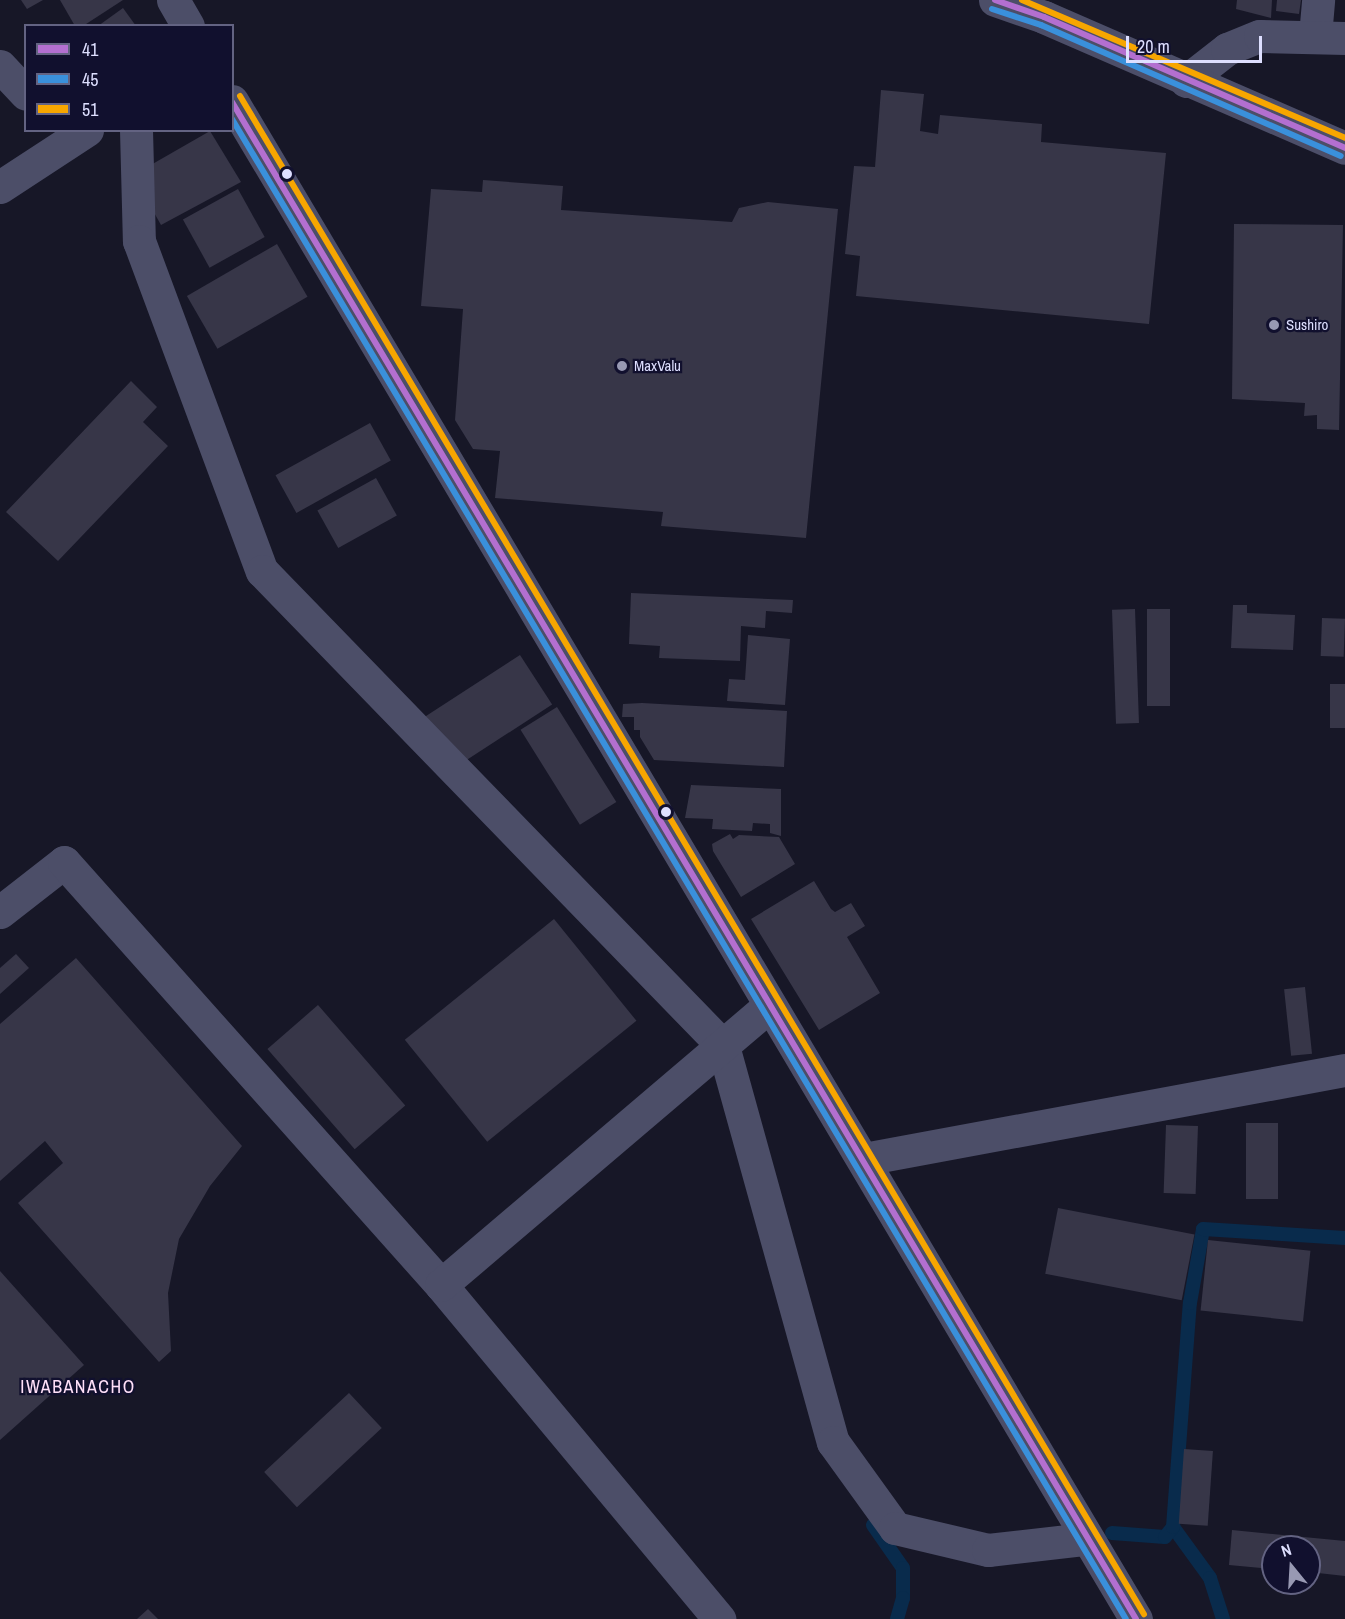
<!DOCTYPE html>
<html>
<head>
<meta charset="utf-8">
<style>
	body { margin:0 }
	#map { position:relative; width:1345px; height:1619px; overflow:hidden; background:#171727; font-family:"Archivo Narrow",sans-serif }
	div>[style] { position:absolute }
	.stream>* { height:14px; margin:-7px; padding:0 7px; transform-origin:7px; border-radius:7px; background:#092b4c }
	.building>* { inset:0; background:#373648; transform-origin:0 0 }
	.minor>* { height:33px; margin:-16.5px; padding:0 16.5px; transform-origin:16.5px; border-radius:16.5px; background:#4c4e68 }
	.tertiary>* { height:33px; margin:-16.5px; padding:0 16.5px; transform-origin:16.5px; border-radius:16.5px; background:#4c4e68 }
	.bus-1>* { height:6px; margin:-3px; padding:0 3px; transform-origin:3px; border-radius:3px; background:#b36fd0 }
	.bus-2>* { height:6px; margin:-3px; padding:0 3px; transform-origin:3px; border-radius:3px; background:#3a90db }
	.bus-3>* { height:6px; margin:-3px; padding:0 3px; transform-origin:3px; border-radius:3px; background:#f7a600 }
	.dots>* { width:16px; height:16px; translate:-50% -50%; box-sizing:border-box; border:3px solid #11102e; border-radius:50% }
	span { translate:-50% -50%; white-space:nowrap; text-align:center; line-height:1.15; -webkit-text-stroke:4.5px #11102e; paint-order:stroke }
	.poi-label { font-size:15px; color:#dedfff }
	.left { translate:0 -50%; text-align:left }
	.quarter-label { font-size:18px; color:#ffe0f8; letter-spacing:1.5px }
	.legend { position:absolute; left:24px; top:24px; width:210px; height:108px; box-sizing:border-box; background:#11102e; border:2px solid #636382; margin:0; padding:8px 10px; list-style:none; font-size:18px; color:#dedfff }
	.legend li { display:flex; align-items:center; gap:12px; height:30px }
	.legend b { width:30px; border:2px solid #636382 }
	.north { position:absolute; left:1261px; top:1535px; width:60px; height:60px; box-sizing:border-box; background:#11102e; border:2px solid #636382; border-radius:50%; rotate:342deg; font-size:16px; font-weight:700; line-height:24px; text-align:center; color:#dedfff }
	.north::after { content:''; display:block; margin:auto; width:21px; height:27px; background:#9899b3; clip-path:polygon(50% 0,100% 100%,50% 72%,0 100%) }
	.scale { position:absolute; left:1126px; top:36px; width:136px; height:27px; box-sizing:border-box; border:3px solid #dedfff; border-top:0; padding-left:8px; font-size:18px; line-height:21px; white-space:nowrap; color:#dedfff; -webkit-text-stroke:4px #11102e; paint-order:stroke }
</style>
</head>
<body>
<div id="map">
	<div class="stream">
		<div style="left:873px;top:1525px;width:52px;rotate:55.1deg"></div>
		<div style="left:903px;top:1568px;width:30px;rotate:90deg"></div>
		<div style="left:903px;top:1598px;width:22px;rotate:106deg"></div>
		<div style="left:1173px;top:1527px;width:63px;rotate:54deg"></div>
		<div style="left:1210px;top:1578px;width:43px;rotate:72.4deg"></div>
		<div style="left:1112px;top:1533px;width:53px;rotate:4.3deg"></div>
		<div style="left:1165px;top:1537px;width:13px;rotate:-51deg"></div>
		<div style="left:1173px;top:1527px;width:225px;rotate:-85.7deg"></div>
		<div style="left:1190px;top:1303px;width:75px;rotate:-80deg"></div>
		<div style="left:1203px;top:1229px;width:142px;rotate:3.6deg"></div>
	</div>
	<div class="building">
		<div style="clip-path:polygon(21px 0,43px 0,27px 9px)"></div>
		<div style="clip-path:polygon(60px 0,123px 0,83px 26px,75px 26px)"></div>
		<div style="clip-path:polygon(1237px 0,1272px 0,1271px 18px,1236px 9px)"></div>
		<div style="clip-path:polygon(1277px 0,1301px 0,1299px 14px,1276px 11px)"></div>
		<div style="clip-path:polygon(123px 8px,136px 26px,98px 26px)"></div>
		<div style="clip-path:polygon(881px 90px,924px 94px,920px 131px,938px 134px,940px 115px,1042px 124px,1041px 142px,1166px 153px,1149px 324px,856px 296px,860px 256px,845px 254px,854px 166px,875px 167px)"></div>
		<div style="clip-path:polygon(210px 131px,241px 182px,161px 225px,148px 202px,149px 166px)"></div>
		<div style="clip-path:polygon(483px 180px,563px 186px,561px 210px,732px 222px,739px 208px,768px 202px,838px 209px,806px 538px,661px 526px,663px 512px,495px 498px,500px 451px,473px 449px,455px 420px,463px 309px,421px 306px,431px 189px,482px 192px)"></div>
		<div style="left:238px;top:189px;width:55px;height:63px;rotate:61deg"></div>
		<div style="clip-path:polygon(1234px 224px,1343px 225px,1339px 430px,1317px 429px,1317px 415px,1304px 416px,1305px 403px,1232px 399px)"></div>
		<div style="left:277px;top:244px;width:61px;height:104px;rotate:60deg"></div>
		<div style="clip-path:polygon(131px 381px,157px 407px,143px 422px,168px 446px,58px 561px,6px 512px)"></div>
		<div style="left:370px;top:423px;width:43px;height:108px;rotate:61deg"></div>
		<div style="left:376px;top:478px;width:43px;height:67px;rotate:61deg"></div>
		<div style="clip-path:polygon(631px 593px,793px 600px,792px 613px,766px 611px,765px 628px,741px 626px,740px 661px,659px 658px,660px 646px,629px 644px)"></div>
		<div style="clip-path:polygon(1233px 605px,1247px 605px,1247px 613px,1295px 615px,1293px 650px,1231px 648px)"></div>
		<div style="left:1135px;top:609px;width:114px;height:23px;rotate:88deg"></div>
		<div style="left:1147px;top:609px;width:23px;height:97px"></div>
		<div style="left:1322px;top:618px;width:23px;height:38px;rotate:2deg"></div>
		<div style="clip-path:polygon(748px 635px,790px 639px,785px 705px,727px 701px,729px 679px,745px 680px)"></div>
		<div style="left:520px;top:655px;width:59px;height:118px;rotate:57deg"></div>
		<div style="left:1330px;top:684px;width:15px;height:44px"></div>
		<div style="clip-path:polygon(642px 703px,787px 711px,784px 767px,654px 760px,640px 737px,640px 730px,634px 730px,634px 717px,622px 717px,623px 704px)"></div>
		<div style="left:557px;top:707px;width:112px;height:43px;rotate:58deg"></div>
		<div style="clip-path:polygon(691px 785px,781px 789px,781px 836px,770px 833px,770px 824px,753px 823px,752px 831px,712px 829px,713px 819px,685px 818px)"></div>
		<div style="clip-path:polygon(730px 834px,733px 839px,739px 835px,779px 837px,795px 864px,741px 897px,713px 851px,712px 844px)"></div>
		<div style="clip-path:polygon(814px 881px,831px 909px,835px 912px,851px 903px,865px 926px,847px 937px,880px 993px,819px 1030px,751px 919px)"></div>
		<div style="left:554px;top:919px;width:131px;height:192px;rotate:51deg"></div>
		<div style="clip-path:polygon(16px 954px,29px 968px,0 994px,0 968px)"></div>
		<div style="clip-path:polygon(76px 958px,242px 1146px,210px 1186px,179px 1239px,168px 1293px,171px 1351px,159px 1362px,18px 1203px,63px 1163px,45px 1141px,0 1181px,0 1024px)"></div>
		<div style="left:1305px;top:987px;width:67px;height:21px;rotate:84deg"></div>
		<div style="left:318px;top:1005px;width:133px;height:67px;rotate:49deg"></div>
		<div style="left:1246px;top:1123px;width:32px;height:76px"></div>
		<div style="left:1166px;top:1125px;width:32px;height:68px;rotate:2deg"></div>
		<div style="left:1058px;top:1208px;width:139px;height:67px;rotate:11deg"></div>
		<div style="left:1208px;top:1240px;width:103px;height:71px;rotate:6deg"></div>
		<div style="clip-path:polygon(0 1271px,84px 1365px,0 1440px)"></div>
		<div style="left:349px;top:1393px;width:48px;height:116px;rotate:47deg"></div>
		<div style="left:1184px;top:1449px;width:29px;height:75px;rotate:4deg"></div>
		<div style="clip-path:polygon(1232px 1530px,1345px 1541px,1345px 1576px,1309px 1572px,1309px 1547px,1273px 1547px,1273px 1569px,1229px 1565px)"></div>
		<div style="clip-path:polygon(148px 1609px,158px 1619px,137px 1619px)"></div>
	</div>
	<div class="minor">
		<div style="left:173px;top:0;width:30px;rotate:60deg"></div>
		<div style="left:1315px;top:36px;width:36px;rotate:-85deg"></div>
		<div style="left:0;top:66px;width:38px;rotate:47deg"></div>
		<div style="left:1186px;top:81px;width:52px;rotate:-38deg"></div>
		<div style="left:1227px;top:49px;width:35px;rotate:-22deg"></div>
		<div style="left:1260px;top:36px;width:85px;rotate:1.3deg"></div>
		<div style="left:232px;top:101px;width:1767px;rotate:59.23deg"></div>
		<div style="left:136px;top:130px;width:111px;rotate:88.5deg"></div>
		<div style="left:139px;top:241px;width:352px;rotate:69.6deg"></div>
		<div style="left:262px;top:571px;width:662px;rotate:45.86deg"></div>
		<div style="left:723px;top:1046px;width:411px;rotate:74.5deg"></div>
		<div style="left:833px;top:1442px;width:106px;rotate:54.2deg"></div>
		<div style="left:895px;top:1528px;width:96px;rotate:13.3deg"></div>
		<div style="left:988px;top:1550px;width:98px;rotate:-6.5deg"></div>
		<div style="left:0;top:187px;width:104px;rotate:-33.2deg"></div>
		<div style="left:0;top:912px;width:81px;rotate:-38deg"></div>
		<div style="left:64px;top:862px;width:567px;rotate:48.29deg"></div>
		<div style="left:441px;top:1285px;width:435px;rotate:50.2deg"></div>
		<div style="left:864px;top:1159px;width:489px;rotate:-10.5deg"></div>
		<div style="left:441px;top:1285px;width:431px;rotate:-40.4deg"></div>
	</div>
	<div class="tertiary">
		<div style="left:995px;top:0;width:52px;rotate:19.1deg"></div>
		<div style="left:1044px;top:17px;width:328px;rotate:23.5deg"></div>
	</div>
	<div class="bus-1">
		<div style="left:995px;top:0;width:52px;rotate:19.1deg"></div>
		<div style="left:1044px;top:17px;width:328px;rotate:23.5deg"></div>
		<div style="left:232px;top:102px;width:1766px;rotate:59.21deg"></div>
	</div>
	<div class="bus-2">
		<div style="left:992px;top:9px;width:52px;rotate:18.1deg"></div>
		<div style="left:1041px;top:25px;width:327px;rotate:23.6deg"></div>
		<div style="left:232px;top:119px;width:1746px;rotate:59.21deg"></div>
	</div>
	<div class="bus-3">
		<div style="left:1022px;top:0;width:351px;rotate:23.1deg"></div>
		<div style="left:240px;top:96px;width:1767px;rotate:59.23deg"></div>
	</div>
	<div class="dots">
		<div style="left:287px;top:174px;background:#dedfff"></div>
		<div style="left:1274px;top:325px;background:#9899b3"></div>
		<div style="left:622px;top:366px;background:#9899b3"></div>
		<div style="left:666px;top:812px;background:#dedfff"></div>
	</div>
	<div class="poi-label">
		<span class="left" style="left:1286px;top:325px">Sushiro</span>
		<span class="left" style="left:634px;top:366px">MaxValu</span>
	</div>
	<div class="quarter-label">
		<span style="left:78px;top:1387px">IWABANACHO</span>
	</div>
	<ul class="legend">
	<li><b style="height:8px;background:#b36fd0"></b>41</li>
	<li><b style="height:8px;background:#3a90db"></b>45</li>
	<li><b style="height:8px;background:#f7a600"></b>51</li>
	</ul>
	<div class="north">N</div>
	<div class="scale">20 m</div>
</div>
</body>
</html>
